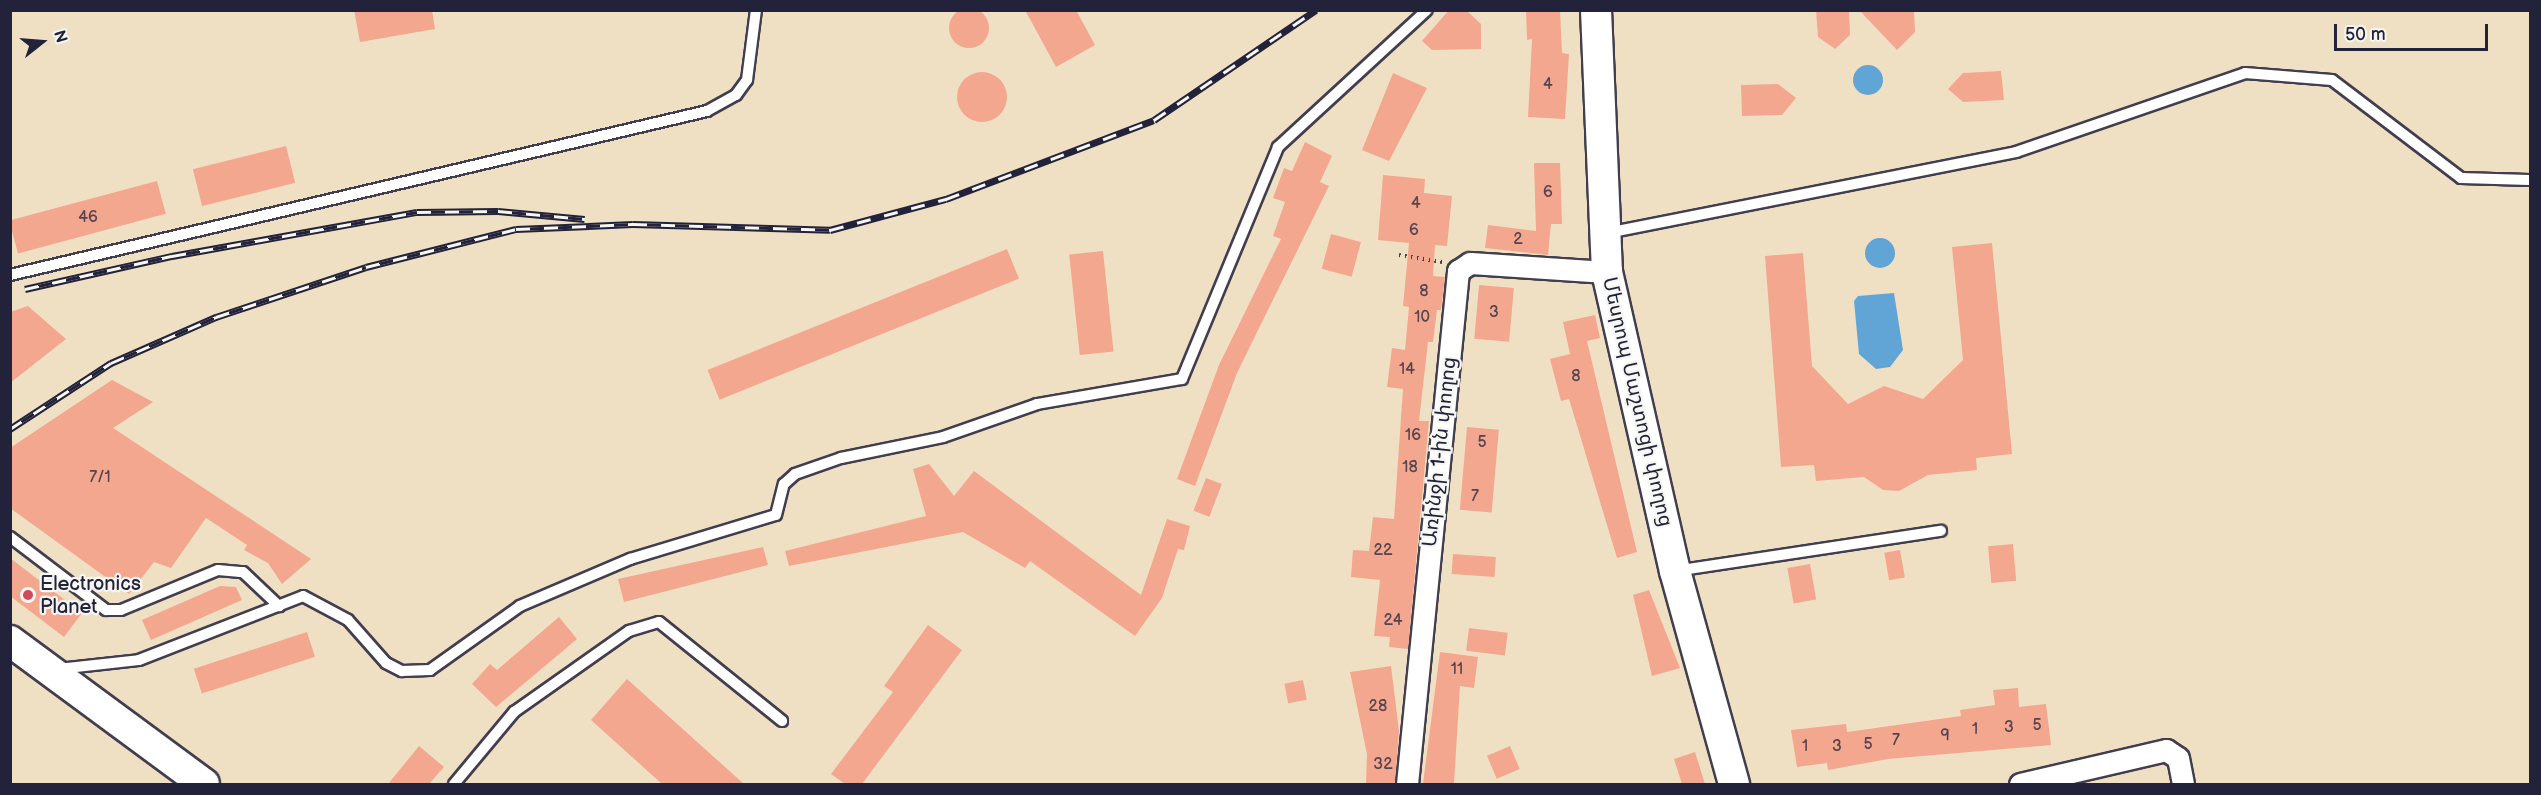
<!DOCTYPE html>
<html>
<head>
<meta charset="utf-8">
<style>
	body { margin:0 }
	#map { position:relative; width:2541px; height:795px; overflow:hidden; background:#f0e0c3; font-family:"Balsamiq Sans","Noto Sans Armenian",sans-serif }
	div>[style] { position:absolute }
	.water>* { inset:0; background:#61a5d6 }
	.round { border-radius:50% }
	.building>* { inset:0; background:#f3a78f; transform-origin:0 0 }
	.path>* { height:4px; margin-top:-2px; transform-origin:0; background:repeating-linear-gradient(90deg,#413e4f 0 1.5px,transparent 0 6px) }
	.roads { filter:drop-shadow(2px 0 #413e4f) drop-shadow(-2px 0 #413e4f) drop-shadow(0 2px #413e4f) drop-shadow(0 -2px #413e4f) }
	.lane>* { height:10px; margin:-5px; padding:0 5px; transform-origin:5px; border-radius:5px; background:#fff }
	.street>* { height:21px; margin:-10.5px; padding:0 10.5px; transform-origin:10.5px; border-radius:10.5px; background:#fff }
	.secondary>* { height:30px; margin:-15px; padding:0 15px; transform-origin:15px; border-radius:15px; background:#fff }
	.rail>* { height:7px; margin-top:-3.5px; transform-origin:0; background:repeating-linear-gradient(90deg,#f6f6f2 0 14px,#22223b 0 28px); box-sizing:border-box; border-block:2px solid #22223b }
	.dots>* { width:16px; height:16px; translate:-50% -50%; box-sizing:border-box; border:3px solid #f6f6f2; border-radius:50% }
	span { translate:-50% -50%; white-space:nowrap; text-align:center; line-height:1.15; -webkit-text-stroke:4.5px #f6f6f2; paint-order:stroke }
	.number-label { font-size:16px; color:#564350 }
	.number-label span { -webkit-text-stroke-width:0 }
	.street-label { font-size:20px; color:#22223b }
	.poi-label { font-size:20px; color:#22223b }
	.left { translate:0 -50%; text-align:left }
	.frame { position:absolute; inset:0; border:12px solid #22223b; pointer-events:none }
	.north { position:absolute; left:12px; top:12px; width:60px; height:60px; -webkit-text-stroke:4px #f6f6f2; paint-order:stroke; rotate:73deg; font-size:16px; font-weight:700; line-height:24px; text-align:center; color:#22223b }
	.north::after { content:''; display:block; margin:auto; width:21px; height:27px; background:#22223b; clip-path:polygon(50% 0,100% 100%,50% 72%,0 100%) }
	.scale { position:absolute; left:2334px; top:24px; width:154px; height:27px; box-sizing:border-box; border:3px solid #22223b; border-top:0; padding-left:8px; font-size:18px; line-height:21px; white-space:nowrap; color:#22223b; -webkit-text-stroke:4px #f6f6f2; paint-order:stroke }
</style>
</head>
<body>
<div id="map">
	<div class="water">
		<div class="round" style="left:1853px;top:65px;width:30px;height:30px"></div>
		<div class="round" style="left:1865px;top:238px;width:30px;height:30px"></div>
		<div style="clip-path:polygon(1894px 293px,1903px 350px,1890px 367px,1876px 369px,1859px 354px,1854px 301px,1858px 296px)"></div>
	</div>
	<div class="building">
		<div class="round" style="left:949px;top:8px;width:40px;height:40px"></div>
		<div style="clip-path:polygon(354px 10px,432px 10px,435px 29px,360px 42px)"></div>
		<div style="clip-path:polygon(1025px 10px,1076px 10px,1095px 45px,1056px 67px)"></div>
		<div style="clip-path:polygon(1449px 10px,1466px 10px,1481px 24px,1481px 49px,1432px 50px,1422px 41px)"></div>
		<div style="clip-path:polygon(1526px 10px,1560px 10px,1562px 53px,1569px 54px,1565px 119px,1528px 117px,1532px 39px,1527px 40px)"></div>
		<div style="clip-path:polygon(1816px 10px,1849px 10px,1850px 35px,1835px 49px,1818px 37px)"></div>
		<div style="clip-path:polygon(1859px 10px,1914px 10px,1915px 32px,1897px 50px)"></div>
		<div style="clip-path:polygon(2001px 71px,2004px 100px,1963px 102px,1948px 89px,1963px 73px)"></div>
		<div class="round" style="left:957px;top:72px;width:50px;height:50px"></div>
		<div style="clip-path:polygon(1393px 73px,1427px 88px,1389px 161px,1362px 150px)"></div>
		<div style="clip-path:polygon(1778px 84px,1796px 98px,1782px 115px,1742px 116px,1741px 85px)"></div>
		<div style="clip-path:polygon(1305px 142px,1332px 156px,1320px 182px,1329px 186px,1237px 373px,1195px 486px,1177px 479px,1219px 365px,1281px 239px,1273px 236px,1285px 202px,1273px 198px,1284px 168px,1292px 171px)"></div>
		<div style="left:286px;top:146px;width:38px;height:96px;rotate:76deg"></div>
		<div style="clip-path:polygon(1534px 163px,1560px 163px,1562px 224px,1551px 224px,1548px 255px,1485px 248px,1488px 225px,1536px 231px)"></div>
		<div style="clip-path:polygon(1383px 175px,1425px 179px,1424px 193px,1452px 196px,1447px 246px,1435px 245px,1433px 276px,1445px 277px,1441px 310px,1437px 310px,1433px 342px,1428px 342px,1419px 421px,1429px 421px,1408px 649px,1389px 647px,1390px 637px,1374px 636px,1380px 580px,1351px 577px,1353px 550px,1369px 551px,1373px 517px,1394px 519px,1403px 389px,1387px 387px,1392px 348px,1405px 350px,1409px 307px,1403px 306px,1409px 243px,1378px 240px)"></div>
		<div style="left:157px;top:181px;width:34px;height:153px;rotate:75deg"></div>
		<div style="left:1331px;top:234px;width:31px;height:36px;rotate:15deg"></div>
		<div style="clip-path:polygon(1992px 243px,2012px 454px,1976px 458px,1977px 470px,1928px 475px,1899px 491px,1883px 490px,1864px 477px,1816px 481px,1814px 465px,1781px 467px,1765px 256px,1803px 253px,1812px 366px,1848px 404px,1884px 386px,1923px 399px,1963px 360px,1952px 247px)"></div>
		<div style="left:1007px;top:249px;width:32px;height:323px;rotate:68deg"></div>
		<div style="left:1103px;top:251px;width:101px;height:34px;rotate:84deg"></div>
		<div style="left:1479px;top:285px;width:35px;height:54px;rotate:5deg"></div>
		<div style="clip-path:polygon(28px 306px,66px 339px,10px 383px,10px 312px)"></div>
		<div style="clip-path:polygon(1595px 315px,1600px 338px,1587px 341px,1637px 552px,1617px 558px,1569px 399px,1561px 401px,1550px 359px,1570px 354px,1563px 322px)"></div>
		<div style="clip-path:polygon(112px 380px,153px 402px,113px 428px,311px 559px,282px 584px,268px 563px,244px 550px,247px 545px,206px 518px,171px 568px,154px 562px,129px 594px,10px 508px,10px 448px)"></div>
		<div style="left:1467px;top:427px;width:32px;height:83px;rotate:5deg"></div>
		<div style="clip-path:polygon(929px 464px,954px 496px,974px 471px,1141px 595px,1167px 519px,1190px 526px,1184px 550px,1178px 549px,1162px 598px,1135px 636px,1030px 561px,1025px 568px,963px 532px,789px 566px,785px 551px,926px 516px,913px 469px)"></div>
		<div style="left:1206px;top:478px;width:17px;height:35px;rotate:21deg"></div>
		<div style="left:2013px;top:544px;width:37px;height:25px;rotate:85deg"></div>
		<div style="clip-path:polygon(763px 547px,768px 565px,624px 602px,618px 579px)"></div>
		<div style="left:1900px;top:550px;width:28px;height:16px;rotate:80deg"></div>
		<div style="left:1453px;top:554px;width:43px;height:20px;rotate:4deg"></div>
		<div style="clip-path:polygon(10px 558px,82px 613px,64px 637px,10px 596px)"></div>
		<div style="left:1810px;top:564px;width:36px;height:23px;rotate:80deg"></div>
		<div style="clip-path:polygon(220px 586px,236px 587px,242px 600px,151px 640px,142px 620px)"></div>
		<div style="clip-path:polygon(1649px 590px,1680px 668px,1652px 676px,1633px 595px)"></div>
		<div style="clip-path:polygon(559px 617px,577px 639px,496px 707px,472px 684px,490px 664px,497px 670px)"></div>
		<div style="clip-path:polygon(928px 625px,962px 650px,862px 784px,845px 784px,831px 774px,893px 692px,884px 686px)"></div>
		<div style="left:1469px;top:628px;width:39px;height:23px;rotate:7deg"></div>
		<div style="left:307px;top:632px;width:26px;height:119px;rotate:72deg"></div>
		<div style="clip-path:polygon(1440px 652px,1478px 657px,1474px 688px,1460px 686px,1454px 784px,1423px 784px)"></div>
		<div style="clip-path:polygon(1391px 666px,1399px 731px,1395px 784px,1366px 784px,1367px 754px,1350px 672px)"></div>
		<div style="clip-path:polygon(627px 679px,744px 784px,662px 784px,591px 720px)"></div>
		<div style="left:1303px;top:680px;width:20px;height:19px;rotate:79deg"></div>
		<div style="clip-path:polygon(2018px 688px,2019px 707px,2046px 704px,2051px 745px,1888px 759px,1828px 770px,1827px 763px,1797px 767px,1791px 730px,1846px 724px,1847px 732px,1961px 716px,1960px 710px,1995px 705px,1993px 690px)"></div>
		<div style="clip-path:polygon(419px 746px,444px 767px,429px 784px,388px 784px)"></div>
		<div style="left:1510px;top:746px;width:25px;height:25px;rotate:67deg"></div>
		<div style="clip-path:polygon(1695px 752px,1705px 784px,1682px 784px,1674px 759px)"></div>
	</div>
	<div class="path">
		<div style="left:1399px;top:255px;width:44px;rotate:9.2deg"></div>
	</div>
	<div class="roads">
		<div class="lane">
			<div style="left:1607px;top:233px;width:417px;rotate:-11.2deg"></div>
			<div style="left:2016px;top:152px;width:242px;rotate:-19deg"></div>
			<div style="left:2245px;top:73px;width:87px;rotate:4.6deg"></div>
			<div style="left:2332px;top:80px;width:162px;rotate:37.2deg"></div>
			<div style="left:2461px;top:178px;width:69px;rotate:1.7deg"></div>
			<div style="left:10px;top:275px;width:716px;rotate:-13.24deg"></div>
			<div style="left:707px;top:111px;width:33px;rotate:-29deg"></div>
			<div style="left:736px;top:95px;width:19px;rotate:-54deg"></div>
			<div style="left:747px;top:80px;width:71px;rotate:-82.7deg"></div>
			<div style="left:10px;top:537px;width:121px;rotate:37.2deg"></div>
			<div style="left:106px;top:610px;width:15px"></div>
			<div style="left:121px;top:610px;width:105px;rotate:-22.4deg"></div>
			<div style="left:218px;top:570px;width:25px;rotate:5deg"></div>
			<div style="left:243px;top:572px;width:50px;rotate:43.4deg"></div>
			<div style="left:1675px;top:571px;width:269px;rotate:-8.6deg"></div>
			<div style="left:58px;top:669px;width:81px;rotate:-6.3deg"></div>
			<div style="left:139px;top:660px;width:176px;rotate:-21.3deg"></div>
			<div style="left:303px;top:596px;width:51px;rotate:28.1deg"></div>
			<div style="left:348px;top:620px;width:57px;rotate:48.5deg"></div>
			<div style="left:386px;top:663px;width:18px;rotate:27deg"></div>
			<div style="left:402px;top:671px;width:28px;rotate:-2deg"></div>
			<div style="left:430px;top:670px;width:110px;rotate:-35.4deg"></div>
			<div style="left:520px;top:606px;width:120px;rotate:-23.1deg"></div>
			<div style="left:630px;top:559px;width:152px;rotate:-16.8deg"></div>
			<div style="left:776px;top:515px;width:32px;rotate:-76deg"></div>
			<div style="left:784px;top:484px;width:15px;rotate:-42deg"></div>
			<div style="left:795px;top:474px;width:49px;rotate:-19.2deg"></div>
			<div style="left:841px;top:458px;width:104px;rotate:-11.6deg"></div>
			<div style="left:943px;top:437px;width:100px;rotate:-19.3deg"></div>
			<div style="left:1037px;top:404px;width:147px;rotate:-9.8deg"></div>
			<div style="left:1182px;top:379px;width:251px;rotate:-67.5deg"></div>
			<div style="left:1278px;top:147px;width:202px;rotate:-42.6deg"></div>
			<div style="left:454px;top:784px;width:94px;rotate:-50.2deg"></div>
			<div style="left:514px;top:712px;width:141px;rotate:-35.2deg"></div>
			<div style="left:629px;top:631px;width:31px;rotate:-17deg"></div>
			<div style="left:659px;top:622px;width:158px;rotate:38.8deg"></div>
		</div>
		<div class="street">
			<div style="left:1407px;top:784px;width:516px;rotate:-84.32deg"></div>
			<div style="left:1458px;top:271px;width:14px;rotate:-34deg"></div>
			<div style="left:1470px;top:263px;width:137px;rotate:3.8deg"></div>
			<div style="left:2020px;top:784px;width:150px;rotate:-13.1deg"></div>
			<div style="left:2166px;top:750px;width:14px;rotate:34deg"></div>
			<div style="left:2178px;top:758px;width:26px;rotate:79deg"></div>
		</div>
		<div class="secondary">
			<div style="left:1596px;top:10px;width:262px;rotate:87.6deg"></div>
			<div style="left:1607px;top:272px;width:307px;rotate:77.2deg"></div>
			<div style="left:1675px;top:571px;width:221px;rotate:74.5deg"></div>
			<div style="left:10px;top:641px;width:241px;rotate:36.4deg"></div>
		</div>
	</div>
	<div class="rail">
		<div style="left:25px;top:289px;width:151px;rotate:-12.7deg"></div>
		<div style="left:172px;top:256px;width:249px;rotate:-10.2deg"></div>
		<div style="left:417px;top:212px;width:81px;rotate:-0.7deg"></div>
		<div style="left:498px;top:211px;width:87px;rotate:5.3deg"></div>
		<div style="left:10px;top:429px;width:121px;rotate:-33.2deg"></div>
		<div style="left:111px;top:363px;width:115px;rotate:-23.7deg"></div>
		<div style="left:216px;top:317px;width:158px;rotate:-18.4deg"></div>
		<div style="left:366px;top:267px;width:155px;rotate:-14.2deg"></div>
		<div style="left:516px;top:229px;width:117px;rotate:-2.4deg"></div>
		<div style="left:633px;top:224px;width:197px;rotate:1.7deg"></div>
		<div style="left:830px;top:230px;width:120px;rotate:-15deg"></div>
		<div style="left:946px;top:199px;width:222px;rotate:-20.8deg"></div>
		<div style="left:1154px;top:120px;width:196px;rotate:-34.2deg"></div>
	</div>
	<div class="dots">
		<div style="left:28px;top:595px;background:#d1495b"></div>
	</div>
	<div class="number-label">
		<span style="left:1548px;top:85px">4</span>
		<span style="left:1548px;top:193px">6</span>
		<span style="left:1416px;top:204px">4</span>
		<span style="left:88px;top:218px">46</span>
		<span style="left:1414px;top:231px">6</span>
		<span style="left:1518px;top:240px">2</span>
		<span style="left:1424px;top:292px">8</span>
		<span style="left:1494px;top:313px">3</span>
		<span style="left:1422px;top:318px">10</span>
		<span style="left:1407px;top:370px">14</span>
		<span style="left:1576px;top:377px">8</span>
		<span style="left:1413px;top:436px">16</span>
		<span style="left:1482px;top:443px">5</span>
		<span style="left:1410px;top:468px">18</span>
		<span style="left:100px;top:478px">7/1</span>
		<span style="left:1475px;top:497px">7</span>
		<span style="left:1383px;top:551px">22</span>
		<span style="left:1393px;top:621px">24</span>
		<span style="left:1457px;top:670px">11</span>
		<span style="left:1378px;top:707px">28</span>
		<span style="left:2037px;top:726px">5</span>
		<span style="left:2009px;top:728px">3</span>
		<span style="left:1975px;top:730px">1</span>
		<span style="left:1945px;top:736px">9</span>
		<span style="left:1896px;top:741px">7</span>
		<span style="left:1868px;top:745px">5</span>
		<span style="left:1805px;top:747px">1</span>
		<span style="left:1837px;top:747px">3</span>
		<span style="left:1383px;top:765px">32</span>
	</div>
	<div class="street-label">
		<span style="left:1637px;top:402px;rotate:77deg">Մեսրոպ Մաշտոցի փողոց</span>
		<span style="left:1440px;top:452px;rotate:-84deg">Առինջի 1-ին փողոց</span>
	</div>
	<div class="poi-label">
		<span class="left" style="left:40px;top:596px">Electronics<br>Planet</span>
	</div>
	<div class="frame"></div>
	<div class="north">N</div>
	<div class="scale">50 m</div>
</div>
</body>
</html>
